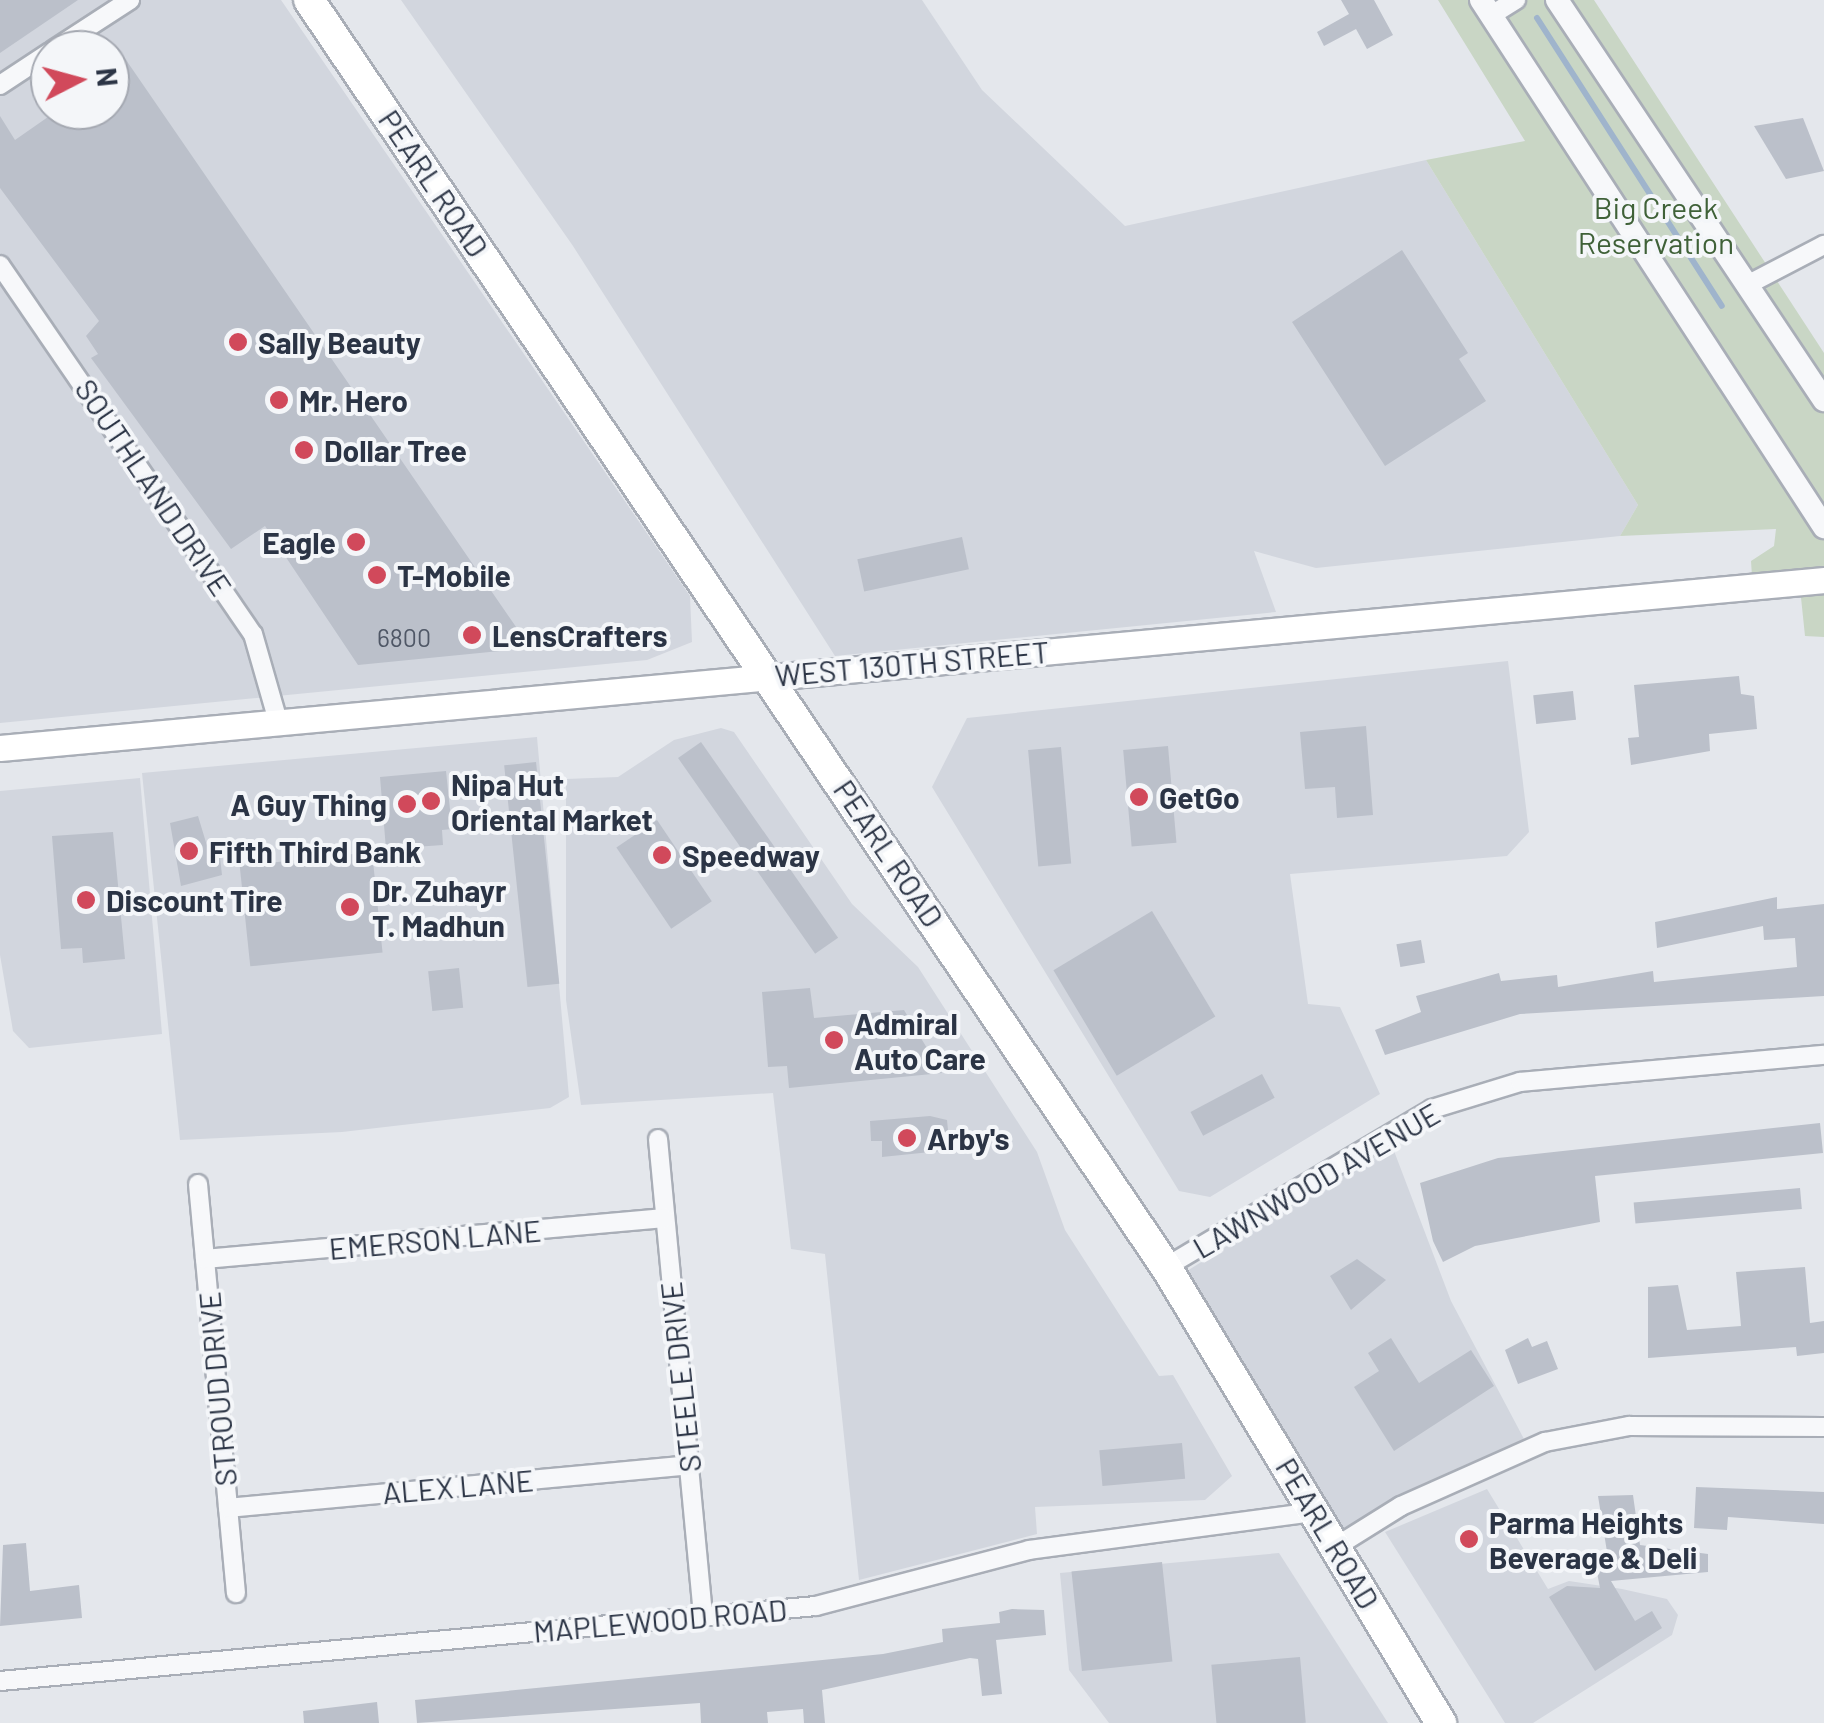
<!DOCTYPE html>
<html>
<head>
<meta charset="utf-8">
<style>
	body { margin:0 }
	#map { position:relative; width:1824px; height:1723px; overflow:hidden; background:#e4e7ec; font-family:Barlow,sans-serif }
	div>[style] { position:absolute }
	.built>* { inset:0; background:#d2d6de }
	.green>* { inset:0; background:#c9d6c5 }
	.stream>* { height:6px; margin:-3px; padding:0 3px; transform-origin:3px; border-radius:3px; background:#9fb4cc }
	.building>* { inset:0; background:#bbc0ca; transform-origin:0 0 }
	.roads { filter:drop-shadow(2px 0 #a9aeb7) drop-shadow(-2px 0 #a9aeb7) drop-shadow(0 2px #a9aeb7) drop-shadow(0 -2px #a9aeb7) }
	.minor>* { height:18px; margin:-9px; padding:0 9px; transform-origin:9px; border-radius:9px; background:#f7f8fa }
	.tertiary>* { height:22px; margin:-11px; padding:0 11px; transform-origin:11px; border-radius:11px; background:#f7f8fa }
	.secondary>* { height:25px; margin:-12.5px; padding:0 12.5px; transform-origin:12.5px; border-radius:12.5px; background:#fff }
	.primary>* { height:30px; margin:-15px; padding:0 15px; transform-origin:15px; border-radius:15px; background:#fff }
	.dots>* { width:28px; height:28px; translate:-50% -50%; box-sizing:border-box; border:5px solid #f4f6f9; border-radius:50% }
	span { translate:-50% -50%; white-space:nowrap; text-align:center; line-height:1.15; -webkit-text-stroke:8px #f4f6f9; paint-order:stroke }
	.number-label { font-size:25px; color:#4f5766 }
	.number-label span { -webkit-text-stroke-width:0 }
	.street-label { font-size:30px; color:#2b3445 }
	.park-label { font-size:30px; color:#3f6138 }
	.poi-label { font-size:30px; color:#2b3445; font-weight:700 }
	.left { translate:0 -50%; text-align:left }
	.right { translate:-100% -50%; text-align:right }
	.north { position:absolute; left:30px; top:30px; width:100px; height:100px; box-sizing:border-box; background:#f4f6f9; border:2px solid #a4a8b1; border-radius:50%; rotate:84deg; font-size:28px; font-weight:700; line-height:40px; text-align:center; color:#2b3445 }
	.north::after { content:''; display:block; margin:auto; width:35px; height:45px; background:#d1495b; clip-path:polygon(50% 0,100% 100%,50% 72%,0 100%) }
</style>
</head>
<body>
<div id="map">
	<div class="built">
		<div style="clip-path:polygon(evenodd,0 0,281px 0,690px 596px,692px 642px,647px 660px,0 723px,0 0,50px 50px,110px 50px,110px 110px,50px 110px,50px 50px)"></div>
		<div style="clip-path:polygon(401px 0,922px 0,982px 90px,1125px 226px,1426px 160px,1638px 505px,1620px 536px,1316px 568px,1254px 551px,1276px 612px,835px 656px,573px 246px)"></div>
		<div style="clip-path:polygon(1508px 661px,1529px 832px,1507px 856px,1290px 874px,1308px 1004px,1340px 1007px,1380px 1094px,1210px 1197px,1179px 1191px,932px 787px,967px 718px)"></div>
		<div style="clip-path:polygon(721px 728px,734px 732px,852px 904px,918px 967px,1037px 1152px,1065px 1230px,1159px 1376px,1173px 1375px,1232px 1476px,1205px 1500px,1035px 1507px,1037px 1534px,859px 1580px,825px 1254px,791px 1249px,773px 1093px,581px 1105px,566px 1000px,566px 779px,618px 777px,674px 740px)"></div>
		<div style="clip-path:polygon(537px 737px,569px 1097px,550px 1108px,342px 1132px,180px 1140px,142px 773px)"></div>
		<div style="clip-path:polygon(140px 778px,162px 1034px,29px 1048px,13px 1031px,0 955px,0 791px)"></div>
		<div style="clip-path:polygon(1391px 1143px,1451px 1301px,1524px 1439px,1341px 1529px,1187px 1271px)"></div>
		<div style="clip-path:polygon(1487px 1489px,1548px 1589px,1569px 1581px,1622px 1589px,1667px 1599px,1678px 1615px,1672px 1635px,1533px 1723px,1505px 1723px,1385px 1532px)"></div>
		<div style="clip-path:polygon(1279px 1553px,1388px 1723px,1109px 1723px,1069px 1670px,1060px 1573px)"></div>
	</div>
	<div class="green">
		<div style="clip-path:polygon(1438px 0,1594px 0,1824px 353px,1824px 637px,1805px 636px,1800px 588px,1753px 592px,1751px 561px,1774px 546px,1776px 529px,1620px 536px,1638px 505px,1426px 160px,1525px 141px)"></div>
	</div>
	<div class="stream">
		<div style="left:1537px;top:18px;width:342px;rotate:57.3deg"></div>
	</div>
	<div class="building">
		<div style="clip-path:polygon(0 0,78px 0,0 53px)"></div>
		<div style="clip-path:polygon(1341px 0,1374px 0,1393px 35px,1367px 49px,1356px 29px,1324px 46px,1317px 32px,1349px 14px)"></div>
		<div style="clip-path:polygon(124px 57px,525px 640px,511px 650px,358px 665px,265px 526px,231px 549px,91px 358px,98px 354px,86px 336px,99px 321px,0 188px,0 116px,15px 140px,58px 110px,110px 110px,110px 66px)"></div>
		<div style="clip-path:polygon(1803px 118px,1824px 171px,1786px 179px,1754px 126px)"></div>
		<div style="clip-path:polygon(1402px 250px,1468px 353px,1459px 359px,1486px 401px,1385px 466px,1292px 322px)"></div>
		<div style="left:962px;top:537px;width:33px;height:107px;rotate:78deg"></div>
		<div style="clip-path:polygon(1739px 676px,1741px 694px,1754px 696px,1757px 729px,1709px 734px,1710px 751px,1631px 765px,1628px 738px,1639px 737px,1634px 685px)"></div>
		<div style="left:1573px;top:691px;width:29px;height:40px;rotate:84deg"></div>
		<div style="clip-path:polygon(1366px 726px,1373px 815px,1337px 818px,1335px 787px,1305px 789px,1300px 732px)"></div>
		<div style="left:701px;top:742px;width:239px;height:28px;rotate:55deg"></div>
		<div style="left:1168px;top:746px;width:97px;height:45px;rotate:85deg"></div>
		<div style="left:1061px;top:747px;width:117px;height:33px;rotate:85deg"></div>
		<div style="left:536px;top:762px;width:223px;height:32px;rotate:84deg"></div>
		<div style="clip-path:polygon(446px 771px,452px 829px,442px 830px,443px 845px,386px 849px,380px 777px)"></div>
		<div style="clip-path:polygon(198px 816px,208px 849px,219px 848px,222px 875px,181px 886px,170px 823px)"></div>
		<div style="left:657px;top:820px;width:98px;height:49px;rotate:56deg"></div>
		<div style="clip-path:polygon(113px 832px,125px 959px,83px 963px,82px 948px,61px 949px,52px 836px)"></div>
		<div style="left:372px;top:852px;width:101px;height:133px;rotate:84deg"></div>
		<div style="clip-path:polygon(1777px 897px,1777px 909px,1824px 904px,1824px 996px,1520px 1014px,1385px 1055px,1375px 1030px,1421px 1012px,1416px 996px,1499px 973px,1501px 981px,1557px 975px,1558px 987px,1653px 971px,1654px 982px,1797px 967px,1795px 938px,1764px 940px,1763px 926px,1657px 948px,1655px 922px)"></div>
		<div style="left:1152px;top:911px;width:123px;height:115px;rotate:59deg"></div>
		<div style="left:1421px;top:940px;width:23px;height:25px;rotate:80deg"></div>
		<div style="left:459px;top:968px;width:40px;height:31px;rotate:84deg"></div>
		<div style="clip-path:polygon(810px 988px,814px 1018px,904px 1010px,942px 1073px,789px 1088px,787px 1066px,768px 1067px,762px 992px)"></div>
		<div style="left:1262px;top:1074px;width:27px;height:81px;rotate:62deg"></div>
		<div style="clip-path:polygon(930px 1116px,947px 1120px,950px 1150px,882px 1157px,882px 1141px,871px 1141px,870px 1121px)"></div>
		<div style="clip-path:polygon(1820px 1123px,1823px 1153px,1595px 1176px,1600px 1222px,1475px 1246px,1443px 1262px,1433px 1241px,1420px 1183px,1498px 1158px)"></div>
		<div style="left:1800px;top:1188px;width:21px;height:167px;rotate:85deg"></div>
		<div style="clip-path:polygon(1357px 1259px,1386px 1280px,1351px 1310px,1330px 1276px)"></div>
		<div style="clip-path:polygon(1805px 1267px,1810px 1323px,1824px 1321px,1824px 1353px,1797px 1356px,1796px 1347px,1648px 1358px,1648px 1287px,1678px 1285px,1687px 1330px,1741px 1326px,1736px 1272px)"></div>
		<div style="clip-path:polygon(1391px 1338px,1419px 1383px,1471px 1350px,1494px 1386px,1394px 1451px,1354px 1387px,1379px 1371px,1368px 1353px)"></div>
		<div style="clip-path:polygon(1528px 1338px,1532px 1347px,1547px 1341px,1558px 1369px,1518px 1384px,1505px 1350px)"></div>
		<div style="left:1182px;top:1443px;width:36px;height:83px;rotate:85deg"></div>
		<div style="clip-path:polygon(1696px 1487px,1824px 1492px,1824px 1524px,1728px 1517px,1727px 1530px,1694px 1528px)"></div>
		<div style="clip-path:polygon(1633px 1495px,1640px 1545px,1708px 1554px,1708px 1572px,1611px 1581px,1635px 1621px,1652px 1611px,1662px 1628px,1595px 1671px,1549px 1597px,1567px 1586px,1600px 1588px,1594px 1557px,1608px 1558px,1598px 1496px)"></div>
		<div style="clip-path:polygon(26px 1543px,30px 1591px,79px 1585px,82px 1618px,0 1626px,3px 1545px)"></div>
		<div style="left:1162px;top:1562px;width:100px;height:91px;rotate:84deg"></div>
		<div style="clip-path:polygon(1012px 1609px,1044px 1610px,1046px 1635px,996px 1640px,1002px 1694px,982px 1696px,978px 1659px,970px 1658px,822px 1690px,825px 1723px,804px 1723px,803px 1709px,767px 1712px,768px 1723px,701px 1723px,700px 1703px,417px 1723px,415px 1700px,883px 1654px,943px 1642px,942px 1629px,1000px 1623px,999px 1612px)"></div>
		<div style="left:1300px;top:1657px;width:66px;height:89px;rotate:85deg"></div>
		<div style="clip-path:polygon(377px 1702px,379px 1723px,304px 1723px,303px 1711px)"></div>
	</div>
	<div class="roads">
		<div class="minor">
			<div style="left:1490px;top:16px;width:31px;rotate:-32deg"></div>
			<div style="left:53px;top:50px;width:92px;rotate:-33deg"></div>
			<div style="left:0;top:85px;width:60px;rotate:-33.4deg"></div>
			<div style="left:0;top:265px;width:447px;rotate:55.6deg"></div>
			<div style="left:253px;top:634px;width:91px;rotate:74deg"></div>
			<div style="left:1747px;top:285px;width:87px;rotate:-27.5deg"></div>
			<div style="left:658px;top:1139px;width:479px;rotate:84.6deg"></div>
			<div style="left:198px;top:1184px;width:411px;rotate:84.7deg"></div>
			<div style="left:205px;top:1259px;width:461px;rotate:-5.1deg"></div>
			<div style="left:1166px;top:1267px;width:309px;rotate:-30.7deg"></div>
			<div style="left:1432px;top:1109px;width:92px;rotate:-17.1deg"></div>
			<div style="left:1520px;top:1082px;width:305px;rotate:-5.1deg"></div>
			<div style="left:228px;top:1508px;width:462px;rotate:-5.3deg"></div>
			<div style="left:1337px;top:1546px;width:75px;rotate:-32deg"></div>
			<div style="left:1401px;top:1506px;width:158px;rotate:-24deg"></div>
			<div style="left:1545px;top:1442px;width:86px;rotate:-10.8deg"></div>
			<div style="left:1629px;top:1426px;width:195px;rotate:0.3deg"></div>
			<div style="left:0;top:1681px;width:819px;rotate:-5.25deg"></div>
			<div style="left:816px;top:1606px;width:220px;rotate:-14.7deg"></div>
			<div style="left:1029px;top:1550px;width:287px;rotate:-7.6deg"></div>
		</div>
		<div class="tertiary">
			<div style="left:1481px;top:0;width:629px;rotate:56.94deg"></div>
			<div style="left:1557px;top:0;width:481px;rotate:56.3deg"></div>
		</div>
		<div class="secondary">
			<div style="left:0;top:748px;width:1832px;rotate:-5.26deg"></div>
		</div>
		<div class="primary">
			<div style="left:309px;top:0;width:1530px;rotate:55.93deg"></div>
			<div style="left:1166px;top:1267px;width:533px;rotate:58.91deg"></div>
		</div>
	</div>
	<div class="dots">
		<div style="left:238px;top:342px;background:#d1495b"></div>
		<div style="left:279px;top:400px;background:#d1495b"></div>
		<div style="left:304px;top:450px;background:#d1495b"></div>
		<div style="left:356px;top:542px;background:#d1495b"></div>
		<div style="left:377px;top:575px;background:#d1495b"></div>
		<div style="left:472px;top:635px;background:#d1495b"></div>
		<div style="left:1139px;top:797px;background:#d1495b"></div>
		<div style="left:431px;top:801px;background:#d1495b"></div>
		<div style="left:407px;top:804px;background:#d1495b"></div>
		<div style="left:189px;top:851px;background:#d1495b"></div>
		<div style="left:662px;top:855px;background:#d1495b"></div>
		<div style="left:86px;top:900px;background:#d1495b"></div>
		<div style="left:350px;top:907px;background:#d1495b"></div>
		<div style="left:834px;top:1040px;background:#d1495b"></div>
		<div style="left:907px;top:1138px;background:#d1495b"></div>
		<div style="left:1469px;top:1539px;background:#d1495b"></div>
	</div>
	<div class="number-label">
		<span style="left:404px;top:637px">6800</span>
	</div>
	<div class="street-label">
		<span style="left:434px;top:183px;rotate:56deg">PEARL ROAD</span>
		<span style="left:154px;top:487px;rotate:56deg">SOUTHLAND DRIVE</span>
		<span style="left:912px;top:663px;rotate:-5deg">WEST 130TH STREET</span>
		<span style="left:889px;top:853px;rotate:56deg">PEARL ROAD</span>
		<span style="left:1316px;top:1180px;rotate:-30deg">LAWNWOOD AVENUE</span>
		<span style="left:435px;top:1239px;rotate:-5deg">EMERSON LANE</span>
		<span style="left:680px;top:1377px;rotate:-96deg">STEELE DRIVE</span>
		<span style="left:217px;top:1389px;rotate:-95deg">STROUD DRIVE</span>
		<span style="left:458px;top:1486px;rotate:-5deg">ALEX LANE</span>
		<span style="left:1328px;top:1533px;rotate:59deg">PEARL ROAD</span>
		<span style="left:660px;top:1620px;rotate:-5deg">MAPLEWOOD ROAD</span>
	</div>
	<div class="park-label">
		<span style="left:1656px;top:224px">Big Creek<br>Reservation</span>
	</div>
	<div class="poi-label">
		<span class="left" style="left:258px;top:342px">Sally Beauty</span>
		<span class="left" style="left:299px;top:400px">Mr. Hero</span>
		<span class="left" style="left:324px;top:450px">Dollar Tree</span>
		<span class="right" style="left:336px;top:542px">Eagle</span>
		<span class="left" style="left:397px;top:575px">T-Mobile</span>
		<span class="left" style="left:492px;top:635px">LensCrafters</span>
		<span class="left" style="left:451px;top:801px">Nipa Hut<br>Oriental Market</span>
		<span class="left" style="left:1159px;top:797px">GetGo</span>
		<span class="right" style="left:387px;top:804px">A Guy Thing</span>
		<span class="left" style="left:209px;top:851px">Fifth Third Bank</span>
		<span class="left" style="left:682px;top:855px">Speedway</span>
		<span class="left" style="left:372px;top:907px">Dr. Zuhayr<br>T. Madhun</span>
		<span class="left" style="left:106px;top:900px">Discount Tire</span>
		<span class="left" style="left:854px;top:1040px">Admiral<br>Auto Care</span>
		<span class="left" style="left:927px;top:1138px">Arby's</span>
		<span class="left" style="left:1489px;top:1539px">Parma Heights<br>Beverage &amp; Deli</span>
	</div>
	<div class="north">N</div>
</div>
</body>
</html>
